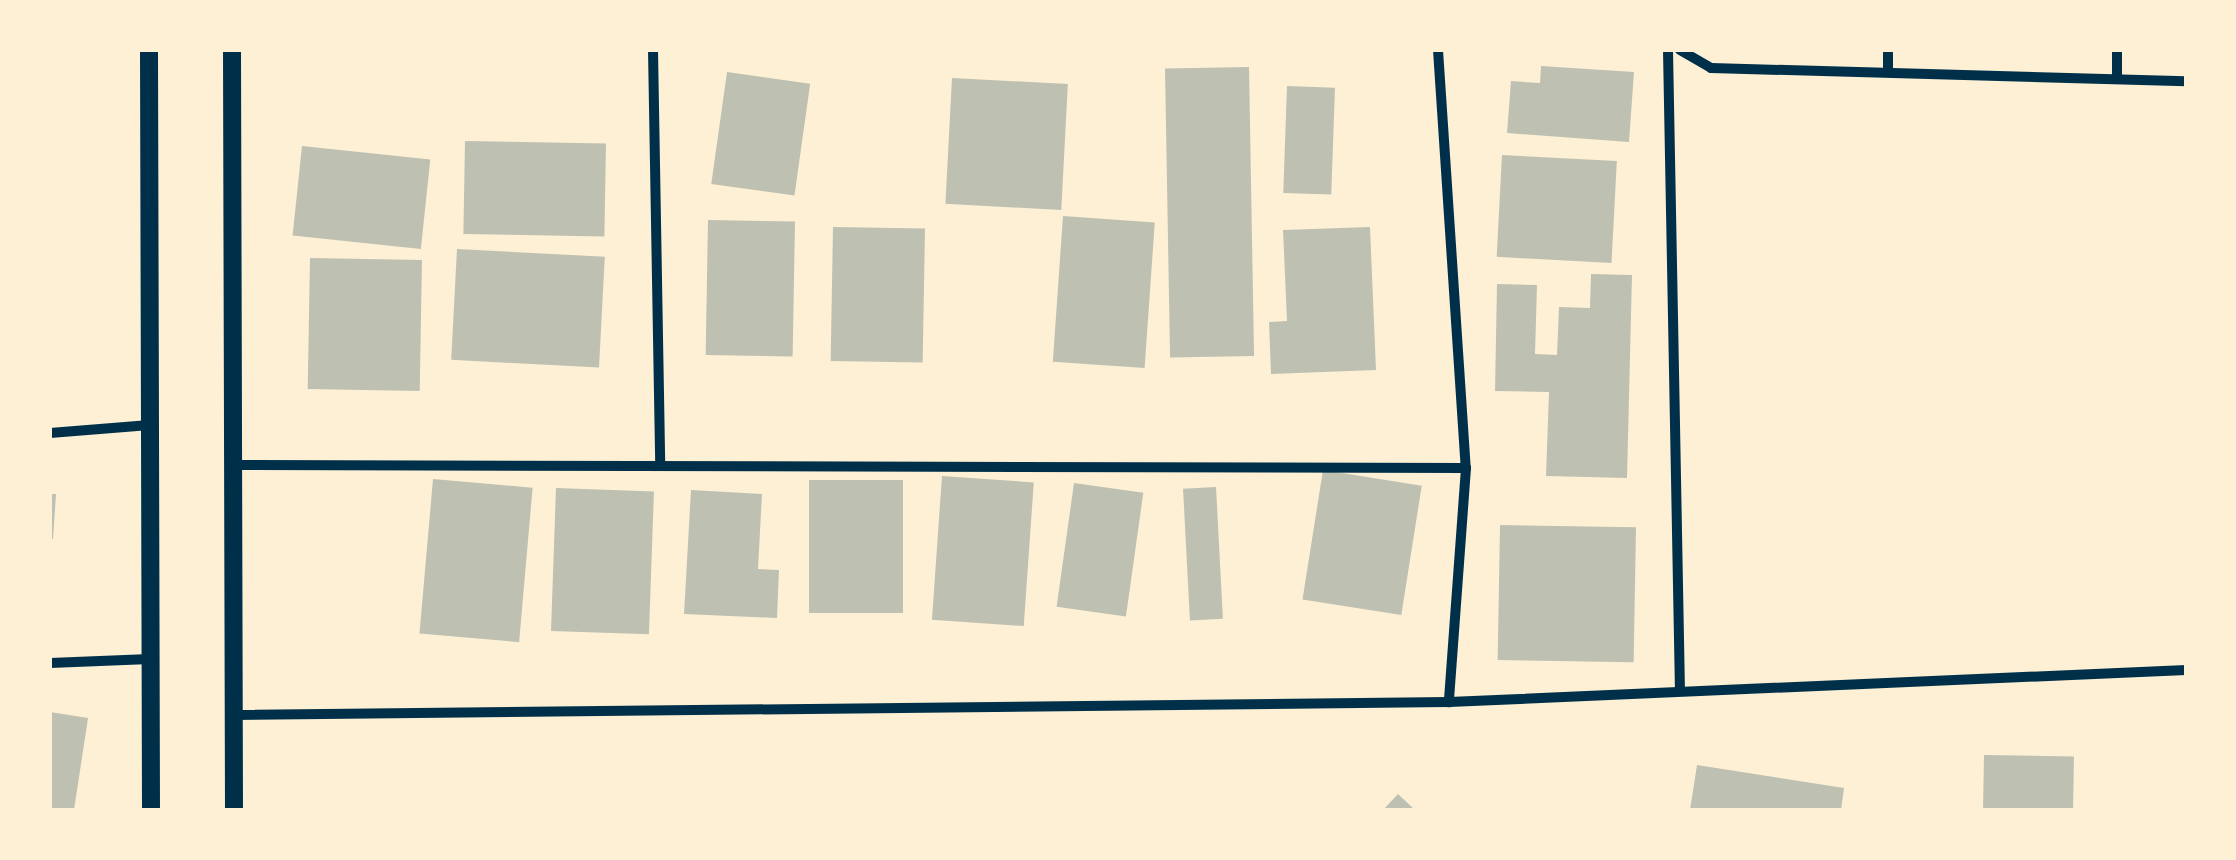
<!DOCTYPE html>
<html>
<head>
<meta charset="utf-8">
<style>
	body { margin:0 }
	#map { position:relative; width:2236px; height:860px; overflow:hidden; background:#fdf0d5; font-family:"DM Sans",sans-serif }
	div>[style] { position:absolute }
	.building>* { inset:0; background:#bec0b2; transform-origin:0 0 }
	.minor>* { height:10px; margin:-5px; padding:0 5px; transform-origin:5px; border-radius:5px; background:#003049 }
	.tertiary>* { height:18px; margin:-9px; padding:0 9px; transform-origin:9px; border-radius:9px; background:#003049 }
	span { translate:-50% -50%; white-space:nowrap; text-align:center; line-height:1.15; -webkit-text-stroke:10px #fdf0d5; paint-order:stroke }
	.frame { position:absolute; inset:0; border:52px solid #fdf0d5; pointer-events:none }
</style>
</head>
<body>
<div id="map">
	<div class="building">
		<div style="clip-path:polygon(1541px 66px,1634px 72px,1629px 142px,1507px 133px,1511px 81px,1540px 83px)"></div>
		<div style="left:1249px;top:67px;width:289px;height:84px;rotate:89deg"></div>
		<div style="left:727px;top:72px;width:84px;height:113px;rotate:8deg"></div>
		<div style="left:952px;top:78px;width:116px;height:126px;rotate:3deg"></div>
		<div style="left:1287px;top:86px;width:48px;height:107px;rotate:2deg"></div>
		<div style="left:465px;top:141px;width:141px;height:93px;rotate:1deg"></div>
		<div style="left:302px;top:146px;width:129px;height:90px;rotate:6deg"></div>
		<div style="left:1502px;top:155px;width:115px;height:102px;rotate:3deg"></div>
		<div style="left:1063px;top:216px;width:92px;height:146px;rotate:4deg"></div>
		<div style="left:708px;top:220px;width:87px;height:135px;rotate:1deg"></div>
		<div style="left:833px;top:227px;width:92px;height:134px;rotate:1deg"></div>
		<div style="clip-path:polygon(1370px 227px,1376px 370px,1271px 374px,1269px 322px,1287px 321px,1283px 230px)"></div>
		<div style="left:457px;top:249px;width:148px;height:111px;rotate:3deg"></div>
		<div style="left:310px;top:258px;width:112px;height:131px;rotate:1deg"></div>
		<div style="clip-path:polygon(1591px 274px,1632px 275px,1627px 478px,1546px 476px,1549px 392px,1495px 391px,1497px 284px,1537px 285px,1535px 354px,1557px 355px,1559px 307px,1590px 308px)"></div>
		<div style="left:1323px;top:470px;width:100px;height:131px;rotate:9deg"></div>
		<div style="left:942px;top:476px;width:92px;height:144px;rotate:4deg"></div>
		<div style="left:433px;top:479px;width:100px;height:155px;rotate:5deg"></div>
		<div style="left:903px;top:480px;width:133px;height:94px;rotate:90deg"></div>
		<div style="left:1074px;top:483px;width:70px;height:125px;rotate:8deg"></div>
		<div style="left:1216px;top:487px;width:132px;height:33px;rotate:87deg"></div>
		<div style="left:556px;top:488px;width:98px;height:143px;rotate:2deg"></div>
		<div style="clip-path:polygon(691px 490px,762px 494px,758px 569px,779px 570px,777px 618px,684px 614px)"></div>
		<div style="clip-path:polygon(50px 494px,56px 494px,53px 539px,50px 539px)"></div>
		<div style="left:1500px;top:525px;width:136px;height:135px;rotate:1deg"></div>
		<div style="clip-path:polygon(50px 712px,88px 718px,74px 810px,50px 810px)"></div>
		<div style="left:1984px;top:755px;width:90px;height:55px;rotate:1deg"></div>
		<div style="clip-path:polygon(1697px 765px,1844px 788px,1841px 810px,1690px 810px)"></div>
		<div style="clip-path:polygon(1398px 794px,1415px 810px,1383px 810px)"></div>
	</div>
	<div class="minor">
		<div style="left:653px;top:50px;width:416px;rotate:89deg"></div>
		<div style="left:1438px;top:50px;width:419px;rotate:86.2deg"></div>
		<div style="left:1466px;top:468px;width:235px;rotate:94.2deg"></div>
		<div style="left:1668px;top:50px;width:641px;rotate:88.93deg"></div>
		<div style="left:1680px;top:50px;width:36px;rotate:30deg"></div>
		<div style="left:1711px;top:68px;width:475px;rotate:1.6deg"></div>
		<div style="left:1888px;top:50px;width:21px;rotate:90deg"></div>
		<div style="left:2117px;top:50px;width:29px;rotate:90deg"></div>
		<div style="left:50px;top:433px;width:100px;rotate:-4.6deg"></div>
		<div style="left:233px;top:465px;width:1233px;rotate:0.14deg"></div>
		<div style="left:50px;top:663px;width:100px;rotate:-2.3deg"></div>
		<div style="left:234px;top:715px;width:1215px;rotate:-0.61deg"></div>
		<div style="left:1449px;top:702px;width:738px;rotate:-2.49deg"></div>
	</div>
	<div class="tertiary">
		<div style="left:149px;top:50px;width:760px;rotate:89.85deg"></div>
		<div style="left:232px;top:50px;width:760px;rotate:89.85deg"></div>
	</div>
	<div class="frame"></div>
</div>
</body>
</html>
